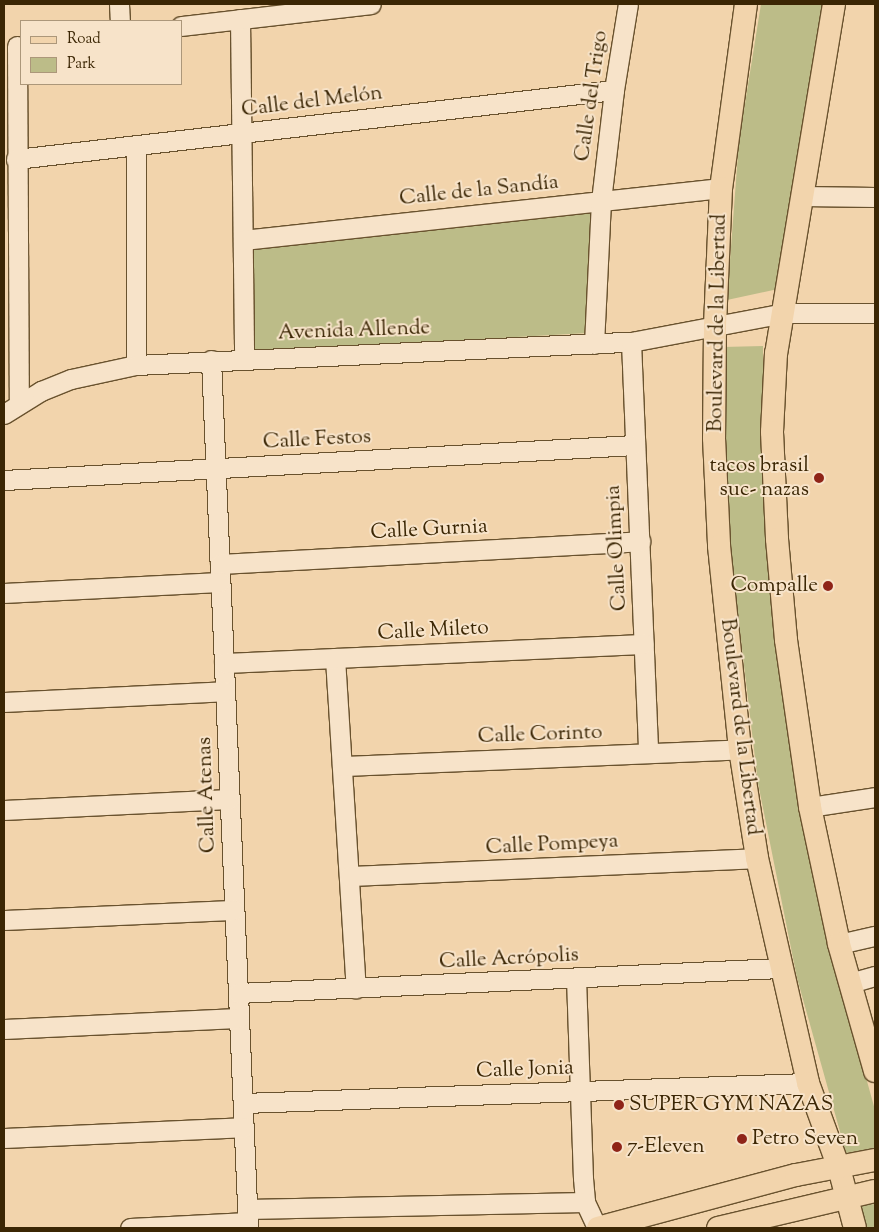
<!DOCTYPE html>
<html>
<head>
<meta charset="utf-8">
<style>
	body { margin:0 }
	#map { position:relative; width:879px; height:1232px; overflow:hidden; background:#f2d4ac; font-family:"Sorts Mill Goudy",serif }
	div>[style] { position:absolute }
	.green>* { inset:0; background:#bcbc88 }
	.roads { filter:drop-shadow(1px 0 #69522e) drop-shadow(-1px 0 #69522e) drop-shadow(0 1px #69522e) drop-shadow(0 -1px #69522e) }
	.minor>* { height:19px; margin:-9.5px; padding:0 9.5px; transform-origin:9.5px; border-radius:9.5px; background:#f7e3c9 }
	.major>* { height:22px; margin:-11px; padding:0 11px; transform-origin:11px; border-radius:11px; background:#f2d4ac }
	.dots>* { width:14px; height:14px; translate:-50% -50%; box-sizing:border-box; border:2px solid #f7e3c9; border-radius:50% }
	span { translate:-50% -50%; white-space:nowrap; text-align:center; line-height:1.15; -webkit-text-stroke:4px #f7e3c9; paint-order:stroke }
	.street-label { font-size:21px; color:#3b2604 }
	.poi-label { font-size:21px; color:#3b2604 }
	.right { translate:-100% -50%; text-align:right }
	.left { translate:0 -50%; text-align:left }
	.frame { position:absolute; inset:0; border:5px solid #3b2604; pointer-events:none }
	.legend { position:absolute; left:20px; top:20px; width:162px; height:65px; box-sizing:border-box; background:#f7e3c9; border:1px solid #ac977a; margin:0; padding:6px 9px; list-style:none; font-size:15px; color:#3b2604 }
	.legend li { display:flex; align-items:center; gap:10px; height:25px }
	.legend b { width:25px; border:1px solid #ac977a }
</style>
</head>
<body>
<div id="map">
	<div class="green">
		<div style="clip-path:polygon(761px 4px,826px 4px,778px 289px,727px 300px,739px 141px)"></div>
		<div style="clip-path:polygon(596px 206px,588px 333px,250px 352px,246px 247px)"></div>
		<div style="clip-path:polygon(763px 346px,763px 479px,793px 754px,821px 915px,875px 1110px,875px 1148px,846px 1153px,797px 978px,758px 783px,722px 481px,723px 347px)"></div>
		<div style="clip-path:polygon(875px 1204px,875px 1228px,866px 1228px,861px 1206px)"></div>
	</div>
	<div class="roads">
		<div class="minor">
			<div style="left:119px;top:4px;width:17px;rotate:87deg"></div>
			<div style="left:240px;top:19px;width:339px;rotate:89.3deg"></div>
			<div style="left:181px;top:26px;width:191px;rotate:-6.6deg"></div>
			<div style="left:17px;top:46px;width:357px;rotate:89.7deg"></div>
			<div style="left:16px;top:159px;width:602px;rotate:-6.58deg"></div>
			<div style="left:802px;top:196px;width:73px;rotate:0.8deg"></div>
			<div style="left:243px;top:240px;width:481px;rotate:-6.2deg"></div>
			<div style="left:631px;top:342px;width:411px;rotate:87.6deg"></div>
			<div style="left:594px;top:344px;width:143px;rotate:-87.2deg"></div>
			<div style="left:601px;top:201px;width:112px;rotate:-83.3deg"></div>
			<div style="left:614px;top:90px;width:87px;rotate:-80.8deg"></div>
			<div style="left:211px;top:360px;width:869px;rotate:87.56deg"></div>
			<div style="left:136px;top:365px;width:220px;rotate:-90deg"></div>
			<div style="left:4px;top:414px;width:44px;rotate:-31.9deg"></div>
			<div style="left:41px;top:391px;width:32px;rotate:-22deg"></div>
			<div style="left:71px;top:379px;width:66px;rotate:-12.2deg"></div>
			<div style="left:136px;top:365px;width:496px;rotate:-2.7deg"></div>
			<div style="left:631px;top:342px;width:156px;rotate:-10.7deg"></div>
			<div style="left:784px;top:313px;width:91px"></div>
			<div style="left:4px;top:480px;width:630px;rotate:-3.18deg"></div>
			<div style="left:220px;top:564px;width:421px;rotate:-3.1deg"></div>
			<div style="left:4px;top:593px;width:216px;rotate:-2.9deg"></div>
			<div style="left:335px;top:658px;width:331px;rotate:86.4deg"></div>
			<div style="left:224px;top:663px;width:420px;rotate:-2.6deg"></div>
			<div style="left:4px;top:702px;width:221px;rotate:-2.8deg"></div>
			<div style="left:342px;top:766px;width:398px;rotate:-2.4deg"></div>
			<div style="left:810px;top:807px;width:66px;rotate:-8.7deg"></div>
			<div style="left:4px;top:810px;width:226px;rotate:-2.8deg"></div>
			<div style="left:349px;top:876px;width:408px;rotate:-2.5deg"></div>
			<div style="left:4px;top:920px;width:230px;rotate:-2.5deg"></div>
			<div style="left:839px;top:944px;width:37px;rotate:-13deg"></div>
			<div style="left:576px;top:978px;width:200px;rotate:88deg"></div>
			<div style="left:583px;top:1178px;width:24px;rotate:85deg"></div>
			<div style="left:585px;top:1202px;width:29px;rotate:65deg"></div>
			<div style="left:850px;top:983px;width:26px;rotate:-16deg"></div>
			<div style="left:238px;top:993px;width:544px;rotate:-2.64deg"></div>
			<div style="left:4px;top:1029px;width:235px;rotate:-2.7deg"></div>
			<div style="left:243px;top:1103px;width:565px;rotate:-2.03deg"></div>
			<div style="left:4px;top:1138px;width:240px;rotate:-2.6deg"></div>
			<div style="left:247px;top:1209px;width:338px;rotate:-1.2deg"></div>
			<div style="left:130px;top:1228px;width:118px;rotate:-2.9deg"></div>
		</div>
		<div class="major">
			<div style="left:746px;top:4px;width:186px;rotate:97.7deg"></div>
			<div style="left:721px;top:188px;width:140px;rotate:92.5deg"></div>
			<div style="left:715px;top:328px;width:110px;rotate:90.5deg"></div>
			<div style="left:714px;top:438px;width:108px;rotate:87.3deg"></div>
			<div style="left:719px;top:546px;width:204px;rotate:84.1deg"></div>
			<div style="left:740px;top:749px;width:110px;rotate:81.1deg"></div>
			<div style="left:757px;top:858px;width:231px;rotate:77.2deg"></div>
			<div style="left:808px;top:1083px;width:90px;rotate:70deg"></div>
			<div style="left:839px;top:1168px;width:62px;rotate:75.1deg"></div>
			<div style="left:834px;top:4px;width:354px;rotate:99.4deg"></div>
			<div style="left:776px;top:353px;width:79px;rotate:92.9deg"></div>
			<div style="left:772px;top:432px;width:107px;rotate:87.3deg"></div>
			<div style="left:777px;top:539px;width:101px;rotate:84.9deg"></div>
			<div style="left:786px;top:640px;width:169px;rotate:81.8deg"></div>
			<div style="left:810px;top:807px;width:140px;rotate:78deg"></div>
			<div style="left:839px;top:944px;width:132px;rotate:74.2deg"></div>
			<div style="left:598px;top:1228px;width:205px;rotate:-15deg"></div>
			<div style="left:796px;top:1175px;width:80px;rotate:-10.8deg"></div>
			<div style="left:718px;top:1228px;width:161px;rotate:-13.3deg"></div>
		</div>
	</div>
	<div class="dots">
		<div style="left:819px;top:478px;background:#8f2418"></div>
		<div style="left:828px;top:586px;background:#8f2418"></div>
		<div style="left:619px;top:1105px;background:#8f2418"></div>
		<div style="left:742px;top:1139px;background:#8f2418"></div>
		<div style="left:617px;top:1147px;background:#8f2418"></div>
	</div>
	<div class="street-label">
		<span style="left:592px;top:96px;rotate:-82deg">Calle del Trigo</span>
		<span style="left:312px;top:102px;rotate:-7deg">Calle del Melón</span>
		<span style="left:479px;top:191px;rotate:-6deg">Calle de la Sandía</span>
		<span style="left:718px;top:323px;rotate:-89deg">Boulevard de la Libertad</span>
		<span style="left:354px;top:331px;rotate:-2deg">Avenida Allende</span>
		<span style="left:317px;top:440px;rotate:-3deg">Calle Festos</span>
		<span style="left:429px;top:530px;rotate:-3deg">Calle Gurnia</span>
		<span style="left:617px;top:548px;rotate:-93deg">Calle Olimpia</span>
		<span style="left:433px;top:631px;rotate:-3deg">Calle Mileto</span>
		<span style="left:740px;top:727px;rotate:83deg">Boulevard de la Libertad</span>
		<span style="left:540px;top:735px;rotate:-2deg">Calle Corinto</span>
		<span style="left:207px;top:795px;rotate:-92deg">Calle Atenas</span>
		<span style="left:552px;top:845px;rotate:-3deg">Calle Pompeya</span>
		<span style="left:509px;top:959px;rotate:-3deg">Calle Acrópolis</span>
		<span style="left:525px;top:1070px;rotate:-2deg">Calle Jonia</span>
	</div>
	<div class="poi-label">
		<span class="right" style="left:809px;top:478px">tacos brasil<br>suc- nazas</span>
		<span class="right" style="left:818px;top:586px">Compalle</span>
		<span class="left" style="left:629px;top:1105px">SUPER GYM NAZAS</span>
		<span class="left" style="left:752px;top:1139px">Petro Seven</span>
		<span class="left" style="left:627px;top:1147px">7-Eleven</span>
	</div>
	<div class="frame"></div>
	<ul class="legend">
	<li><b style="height:6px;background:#f2d4ac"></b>Road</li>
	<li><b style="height:14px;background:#bcbc88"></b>Park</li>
	</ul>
</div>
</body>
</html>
